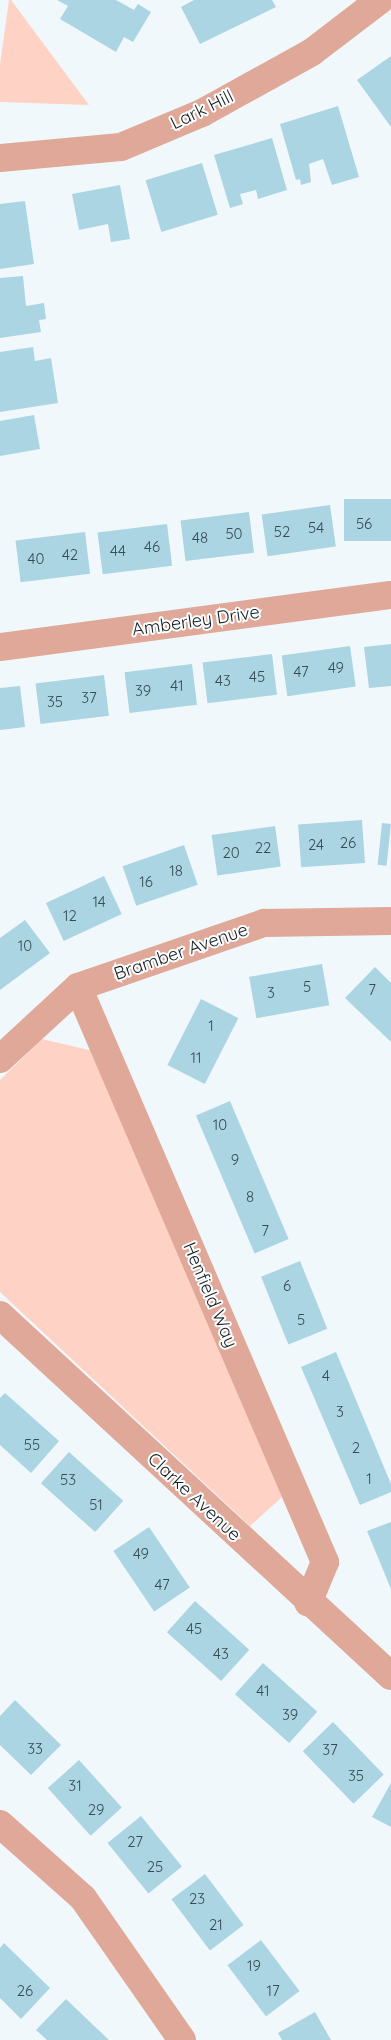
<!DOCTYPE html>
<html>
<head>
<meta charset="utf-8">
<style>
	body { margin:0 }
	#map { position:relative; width:391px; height:2040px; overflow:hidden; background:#f0f8fb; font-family:Quicksand,sans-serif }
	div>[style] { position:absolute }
	.green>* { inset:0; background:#ffd2c6 }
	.building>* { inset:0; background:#acd5e3; transform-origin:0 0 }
	.minor>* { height:28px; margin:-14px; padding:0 14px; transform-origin:14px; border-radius:14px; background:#dfa898 }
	span { translate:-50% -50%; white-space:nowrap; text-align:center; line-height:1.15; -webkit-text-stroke:4px #fff; paint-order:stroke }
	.number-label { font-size:15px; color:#364c54 }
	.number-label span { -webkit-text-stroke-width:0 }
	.street-label { font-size:18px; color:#0f1f24 }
</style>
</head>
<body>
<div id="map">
	<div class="green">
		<div style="clip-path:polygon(9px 0,11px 0,89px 105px,0 102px,0 64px)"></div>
		<div style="clip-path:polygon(42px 1039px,93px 1051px,282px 1497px,250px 1526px,0 1292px,0 1080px)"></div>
	</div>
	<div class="building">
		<div style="clip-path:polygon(57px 0,116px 0,134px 10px,138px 4px,151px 12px,133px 42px,124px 37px,116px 52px,60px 19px,68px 6px)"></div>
		<div style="clip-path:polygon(194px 0,272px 0,276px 7px,200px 44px,181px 7px)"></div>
		<div style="clip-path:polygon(391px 56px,391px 127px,357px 80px)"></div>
		<div style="clip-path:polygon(338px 106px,359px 177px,332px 185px,323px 159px,309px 164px,311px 182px,301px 185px,300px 179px,296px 180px,280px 124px)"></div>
		<div style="clip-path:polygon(272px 138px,287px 190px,258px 199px,256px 190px,240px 194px,243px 204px,230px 208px,214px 155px)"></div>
		<div style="left:202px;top:163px;width:54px;height:59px;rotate:73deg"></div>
		<div style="clip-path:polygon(120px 185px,130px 239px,111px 242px,108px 224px,79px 230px,72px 194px)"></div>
		<div style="clip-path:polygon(25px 201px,34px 264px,0 269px,0 204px)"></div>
		<div style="clip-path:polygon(23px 276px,26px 306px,44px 303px,46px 319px,39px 320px,41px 332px,0 338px,0 278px)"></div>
		<div style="clip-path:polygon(33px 347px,35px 361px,51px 358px,58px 403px,0 412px,0 352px)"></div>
		<div style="clip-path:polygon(34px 415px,40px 449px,0 456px,0 421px)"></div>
		<div style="left:391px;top:499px;width:42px;height:47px;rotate:90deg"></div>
		<div style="left:330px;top:505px;width:42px;height:69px;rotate:82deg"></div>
		<div style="left:249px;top:512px;width:41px;height:69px;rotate:83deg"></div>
		<div style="left:167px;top:524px;width:42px;height:70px;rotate:83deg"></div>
		<div style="left:85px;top:532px;width:42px;height:70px;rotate:83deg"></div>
		<div style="clip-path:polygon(391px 644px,391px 686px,369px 688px,364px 647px)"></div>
		<div style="left:350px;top:646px;width:41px;height:69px;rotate:82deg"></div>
		<div style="left:272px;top:654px;width:41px;height:70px;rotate:83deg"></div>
		<div style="left:192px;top:664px;width:41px;height:68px;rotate:83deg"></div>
		<div style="left:104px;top:675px;width:41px;height:69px;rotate:83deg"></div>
		<div style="clip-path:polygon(20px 686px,25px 727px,0 730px,0 688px)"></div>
		<div style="left:362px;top:820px;width:43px;height:64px;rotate:86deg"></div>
		<div style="left:382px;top:823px;width:9px;height:42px;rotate:6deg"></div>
		<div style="left:275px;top:826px;width:41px;height:64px;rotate:82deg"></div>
		<div style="left:184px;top:845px;width:42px;height:65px;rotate:71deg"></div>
		<div style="left:104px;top:876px;width:42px;height:64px;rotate:65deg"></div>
		<div style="clip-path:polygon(25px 920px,50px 953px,0 990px,0 938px)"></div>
		<div style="left:322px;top:964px;width:42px;height:74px;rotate:80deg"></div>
		<div style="clip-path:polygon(375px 967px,391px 983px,391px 1042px,345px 998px)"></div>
		<div style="left:201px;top:999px;width:42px;height:74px;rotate:27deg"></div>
		<div style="left:230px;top:1101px;width:150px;height:37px;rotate:67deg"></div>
		<div style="left:300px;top:1261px;width:73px;height:42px;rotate:68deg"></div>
		<div style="clip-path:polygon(336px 1352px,391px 1484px,391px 1492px,360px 1505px,301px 1367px)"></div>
		<div style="clip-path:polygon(5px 1393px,59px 1441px,31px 1473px,0 1445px,0 1398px)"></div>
		<div style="left:69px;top:1452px;width:73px;height:42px;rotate:42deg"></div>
		<div style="clip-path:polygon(391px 1522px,391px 1589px,367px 1531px)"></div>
		<div style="left:149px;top:1527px;width:73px;height:43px;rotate:56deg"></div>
		<div style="left:195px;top:1601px;width:73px;height:42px;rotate:42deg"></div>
		<div style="left:263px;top:1663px;width:73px;height:42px;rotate:42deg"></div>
		<div style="clip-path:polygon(15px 1700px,61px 1745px,31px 1775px,0 1745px,0 1716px)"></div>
		<div style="left:333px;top:1722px;width:73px;height:42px;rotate:46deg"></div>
		<div style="left:79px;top:1760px;width:64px;height:42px;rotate:48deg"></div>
		<div style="clip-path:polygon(391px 1783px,391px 1827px,372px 1817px)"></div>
		<div style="left:141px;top:1816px;width:65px;height:43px;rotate:51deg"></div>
		<div style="left:205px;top:1874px;width:64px;height:42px;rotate:53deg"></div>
		<div style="left:261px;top:1940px;width:64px;height:42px;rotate:53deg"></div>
		<div style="clip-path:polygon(4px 1943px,50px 1988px,21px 2019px,0 1998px,0 1948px)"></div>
		<div style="clip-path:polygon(66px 1999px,89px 2021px,109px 2040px,47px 2040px,36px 2030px)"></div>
		<div style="clip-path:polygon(315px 2012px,331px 2040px,282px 2040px,278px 2033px)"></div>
	</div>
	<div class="minor">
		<div style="left:0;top:158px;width:121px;rotate:-5.2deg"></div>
		<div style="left:121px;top:147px;width:88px;rotate:-22.8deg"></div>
		<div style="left:202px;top:113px;width:126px;rotate:-29deg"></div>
		<div style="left:312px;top:52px;width:86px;rotate:-37.4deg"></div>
		<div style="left:0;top:647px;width:394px;rotate:-7.6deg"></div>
		<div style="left:78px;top:987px;width:626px;rotate:66.75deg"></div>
		<div style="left:325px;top:1562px;width:44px;rotate:112.5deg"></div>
		<div style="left:0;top:1059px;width:106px;rotate:-42.7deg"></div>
		<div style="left:78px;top:987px;width:197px;rotate:-19deg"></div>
		<div style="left:264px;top:923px;width:127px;rotate:-0.9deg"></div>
		<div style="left:0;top:1315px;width:532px;rotate:42.72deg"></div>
		<div style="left:0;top:1824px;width:111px;rotate:41.7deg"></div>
		<div style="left:83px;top:1898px;width:173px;rotate:55.1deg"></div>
	</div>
	<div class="number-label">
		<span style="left:364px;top:524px">56</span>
		<span style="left:316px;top:528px">54</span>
		<span style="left:282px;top:532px">52</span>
		<span style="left:234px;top:534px">50</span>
		<span style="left:200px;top:538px">48</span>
		<span style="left:152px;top:547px">46</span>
		<span style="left:118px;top:551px">44</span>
		<span style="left:70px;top:555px">42</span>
		<span style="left:36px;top:559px">40</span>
		<span style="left:336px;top:668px">49</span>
		<span style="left:301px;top:672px">47</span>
		<span style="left:257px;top:677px">45</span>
		<span style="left:223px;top:681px">43</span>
		<span style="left:177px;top:686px">41</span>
		<span style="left:143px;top:691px">39</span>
		<span style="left:89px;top:698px">37</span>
		<span style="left:55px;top:702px">35</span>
		<span style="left:348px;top:843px">26</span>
		<span style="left:316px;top:845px">24</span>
		<span style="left:263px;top:848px">22</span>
		<span style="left:231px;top:853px">20</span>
		<span style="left:176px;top:871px">18</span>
		<span style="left:146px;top:882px">16</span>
		<span style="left:99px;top:902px">14</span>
		<span style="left:70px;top:916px">12</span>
		<span style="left:25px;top:946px">10</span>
		<span style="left:307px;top:987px">5</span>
		<span style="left:372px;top:990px">7</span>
		<span style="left:271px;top:993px">3</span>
		<span style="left:211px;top:1026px">1</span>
		<span style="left:196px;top:1058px">11</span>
		<span style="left:220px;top:1125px">10</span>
		<span style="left:235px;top:1160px">9</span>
		<span style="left:250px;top:1197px">8</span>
		<span style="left:265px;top:1231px">7</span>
		<span style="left:287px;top:1286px">6</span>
		<span style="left:301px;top:1320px">5</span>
		<span style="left:326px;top:1376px">4</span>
		<span style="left:340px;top:1412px">3</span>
		<span style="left:32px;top:1445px">55</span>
		<span style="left:356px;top:1448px">2</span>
		<span style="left:369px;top:1479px">1</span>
		<span style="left:68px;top:1480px">53</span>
		<span style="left:96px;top:1505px">51</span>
		<span style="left:141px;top:1554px">49</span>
		<span style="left:162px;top:1585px">47</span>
		<span style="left:194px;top:1629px">45</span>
		<span style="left:221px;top:1654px">43</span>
		<span style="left:263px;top:1691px">41</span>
		<span style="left:290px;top:1715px">39</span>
		<span style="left:35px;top:1749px">33</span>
		<span style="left:330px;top:1750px">37</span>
		<span style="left:356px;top:1776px">35</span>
		<span style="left:75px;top:1786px">31</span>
		<span style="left:96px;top:1810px">29</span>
		<span style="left:135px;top:1842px">27</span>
		<span style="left:155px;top:1867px">25</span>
		<span style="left:197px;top:1899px">23</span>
		<span style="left:216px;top:1925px">21</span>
		<span style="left:254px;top:1966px">19</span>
		<span style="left:25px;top:1991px">26</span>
		<span style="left:273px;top:1991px">17</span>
	</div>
	<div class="street-label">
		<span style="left:202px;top:110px;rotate:-26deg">Lark Hill</span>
		<span style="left:196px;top:621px;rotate:-8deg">Amberley Drive</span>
		<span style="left:181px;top:952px;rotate:-19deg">Bramber Avenue</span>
		<span style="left:210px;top:1295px;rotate:67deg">Henfield Way</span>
		<span style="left:194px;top:1497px;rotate:43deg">Clarke Avenue</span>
	</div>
</div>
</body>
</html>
